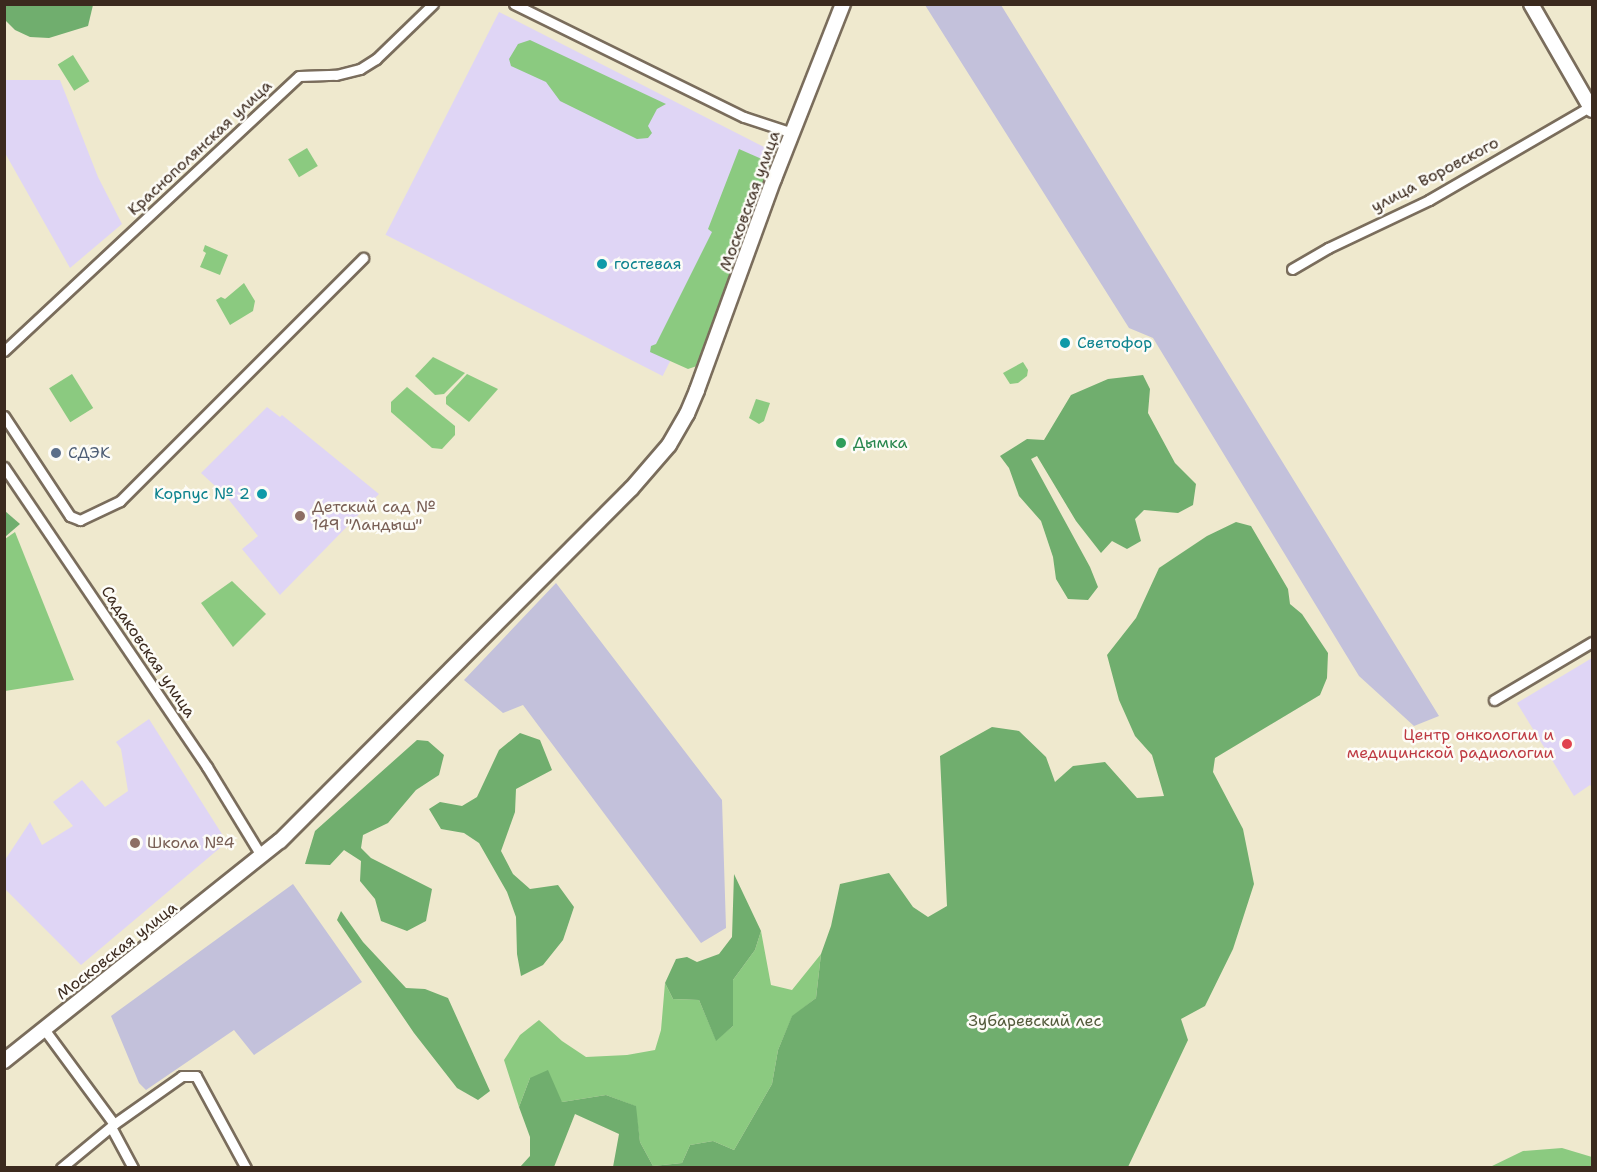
<!DOCTYPE html>
<html>
<head>
<meta charset="utf-8">
<style>
	body { margin:0 }
	#map { position:relative; width:1597px; height:1172px; overflow:hidden; background:#efe9ce; font-family:"Shantell Sans",sans-serif }
	div>[style] { position:absolute }
	.built>* { inset:0; background:#dfd5f5; transform-origin:0 0 }
	.industrial>* { inset:0; background:#c3c1db }
	.green>* { inset:0; background:#8bca80; transform-origin:0 0 }
	.forest>* { inset:0; background:#70ae6e }
	.roads { filter:drop-shadow(2px 0 #7a6d5c) drop-shadow(-2px 0 #7a6d5c) drop-shadow(0 2px #7a6d5c) drop-shadow(0 -2px #7a6d5c) }
	.street>* { height:9px; margin:-4.5px; padding:0 4.5px; transform-origin:4.5px; border-radius:4.5px; background:#fff }
	.secondary>* { height:14px; margin:-7px; padding:0 7px; transform-origin:7px; border-radius:7px; background:#fff }
	.dots>* { width:16px; height:16px; translate:-50% -50%; box-sizing:border-box; border:3px solid #fdfcf7; border-radius:50% }
	span { translate:-50% -50%; white-space:nowrap; text-align:center; line-height:1.15; -webkit-text-stroke:5px #fdfcf7; paint-order:stroke }
	.street-label { font-size:16px; color:#3b2a1e }
	.culture-label { font-size:16px; color:#0d838f }
	.left { translate:0 -50%; text-align:left }
	.right { translate:-100% -50%; text-align:right }
	.leisure-label { font-size:16px; color:#27864d }
	.service-label { font-size:16px; color:#4e5e75 }
	.education-label { font-size:16px; color:#785e54 }
	.health-label { font-size:16px; color:#be3a42 }
	.park-label { font-size:16px; color:#535a3b }
	.frame { position:absolute; inset:0; border:6px solid #3b2a1e; pointer-events:none }
</style>
</head>
<body>
<div id="map">
	<div class="built">
		<div style="left:499px;top:12px;width:311px;height:250px;rotate:27deg"></div>
		<div style="clip-path:polygon(4px 80px,60px 80px,98px 177px,122px 224px,70px 268px,5px 153px)"></div>
		<div style="clip-path:polygon(267px 407px,280px 417px,282px 415px,379px 494px,280px 595px,242px 549px,258px 536px,225px 495px,201px 473px)"></div>
		<div style="clip-path:polygon(1592px 658px,1592px 788px,1590px 785px,1574px 796px,1517px 703px)"></div>
		<div style="clip-path:polygon(149px 719px,227px 842px,81px 965px,5px 889px,5px 860px,30px 822px,42px 845px,73px 826px,53px 802px,82px 780px,105px 807px,128px 791px,121px 749px,116px 742px)"></div>
	</div>
	<div class="industrial">
		<div style="clip-path:polygon(925px 5px,1001px 5px,1439px 716px,1414px 726px,1359px 676px,1153px 338px,1129px 328px)"></div>
		<div style="clip-path:polygon(556px 583px,722px 800px,726px 928px,701px 943px,523px 705px,503px 713px,464px 680px)"></div>
		<div style="clip-path:polygon(293px 884px,362px 982px,254px 1055px,234px 1030px,146px 1090px,139px 1083px,111px 1016px)"></div>
	</div>
	<div class="green">
		<div style="clip-path:polygon(530px 40px,666px 104px,657px 109px,648px 126px,652px 133px,648px 138px,637px 139px,560px 101px,546px 82px,511px 66px,509px 59px,518px 44px)"></div>
		<div style="left:73px;top:55px;width:31px;height:18px;rotate:58deg"></div>
		<div style="left:307px;top:148px;width:21px;height:22px;rotate:59deg"></div>
		<div style="clip-path:polygon(739px 149px,771px 163px,700px 365px,688px 369px,650px 352px,651px 346px,656px 344px,712px 232px,708px 229px)"></div>
		<div style="clip-path:polygon(205px 245px,228px 255px,220px 275px,200px 267px,206px 253px,203px 251px)"></div>
		<div style="clip-path:polygon(244px 283px,255px 301px,253px 311px,230px 325px,216px 300px,221px 297px,225px 299px)"></div>
		<div style="clip-path:polygon(433px 357px,465px 373px,444px 394px,435px 395px,415px 376px)"></div>
		<div style="clip-path:polygon(1023px 362px,1028px 370px,1027px 376px,1018px 383px,1010px 384px,1003px 373px)"></div>
		<div style="left:72px;top:374px;width:40px;height:27px;rotate:58deg"></div>
		<div style="clip-path:polygon(467px 374px,498px 389px,469px 422px,446px 404px,446px 397px)"></div>
		<div style="clip-path:polygon(407px 387px,455px 426px,455px 435px,442px 449px,432px 448px,391px 412px,391px 402px)"></div>
		<div style="clip-path:polygon(756px 399px,770px 403px,764px 421px,759px 424px,749px 418px)"></div>
		<div style="clip-path:polygon(15px 532px,74px 680px,5px 691px,5px 539px)"></div>
		<div style="clip-path:polygon(232px 581px,266px 614px,233px 647px,201px 603px)"></div>
		<div style="clip-path:polygon(761px 931px,771px 985px,792px 990px,821px 954px,816px 998px,792px 1017px,778px 1050px,772px 1084px,734px 1150px,713px 1141px,690px 1145px,682px 1163px,653px 1166px,640px 1142px,635px 1106px,606px 1095px,562px 1102px,530px 1078px,519px 1107px,504px 1060px,520px 1035px,539px 1020px,562px 1041px,586px 1057px,627px 1055px,655px 1050px,661px 1030px,665px 983px,673px 999px,699px 1000px,716px 1040px,733px 1026px,733px 980px,755px 950px)"></div>
		<div style="clip-path:polygon(1562px 1148px,1592px 1157px,1592px 1167px,1490px 1167px,1523px 1151px)"></div>
	</div>
	<div class="forest">
		<div style="clip-path:polygon(5px 4px,93px 4px,93px 5px,88px 26px,49px 38px,30px 37px,15px 30px,6px 21px)"></div>
		<div style="clip-path:polygon(1143px 375px,1150px 389px,1148px 413px,1175px 463px,1196px 484px,1193px 505px,1178px 513px,1144px 510px,1135px 519px,1141px 541px,1127px 549px,1112px 541px,1101px 553px,1076px 521px,1037px 456px,1031px 459px,1090px 567px,1098px 587px,1088px 600px,1068px 599px,1056px 579px,1053px 557px,1041px 521px,1019px 496px,1009px 468px,1000px 456px,1027px 439px,1044px 440px,1071px 395px,1108px 379px)"></div>
		<div style="clip-path:polygon(5px 511px,20px 524px,5px 537px)"></div>
		<div style="clip-path:polygon(1236px 522px,1251px 526px,1288px 589px,1290px 604px,1302px 614px,1328px 653px,1327px 678px,1320px 695px,1215px 758px,1213px 772px,1243px 829px,1254px 884px,1233px 949px,1205px 1006px,1181px 1019px,1188px 1040px,1128px 1167px,613px 1167px,619px 1134px,575px 1114px,554px 1167px,520px 1167px,530px 1156px,530px 1137px,519px 1107px,530px 1078px,548px 1070px,562px 1102px,606px 1095px,636px 1106px,640px 1142px,653px 1166px,682px 1163px,690px 1145px,713px 1141px,734px 1150px,772px 1084px,778px 1050px,792px 1016px,816px 998px,821px 954px,831px 926px,840px 884px,889px 873px,913px 907px,928px 917px,947px 906px,940px 756px,992px 727px,1019px 731px,1046px 757px,1055px 782px,1073px 766px,1105px 762px,1137px 798px,1164px 796px,1152px 755px,1135px 736px,1119px 700px,1107px 655px,1136px 618px,1159px 568px,1207px 536px)"></div>
		<div style="clip-path:polygon(520px 733px,540px 740px,552px 770px,516px 789px,515px 812px,501px 851px,513px 874px,530px 889px,558px 885px,574px 907px,563px 940px,543px 965px,521px 976px,517px 954px,516px 917px,507px 892px,479px 843px,464px 833px,441px 829px,429px 809px,440px 802px,462px 806px,477px 797px,499px 750px)"></div>
		<div style="clip-path:polygon(417px 740px,428px 741px,444px 755px,439px 775px,416px 790px,388px 823px,363px 835px,361px 848px,371px 858px,432px 889px,426px 921px,407px 931px,381px 921px,375px 899px,360px 881px,361px 861px,344px 850px,330px 865px,305px 864px,315px 831px)"></div>
		<div style="clip-path:polygon(734px 874px,761px 931px,755px 950px,733px 980px,733px 1026px,716px 1041px,699px 1000px,673px 999px,665px 983px,676px 959px,687px 957px,697px 962px,719px 954px,732px 937px)"></div>
		<div style="clip-path:polygon(341px 911px,363px 942px,406px 988px,425px 989px,448px 998px,490px 1091px,478px 1100px,457px 1088px,414px 1033px,337px 920px)"></div>
	</div>
	<div class="roads">
		<div class="street">
			<div style="left:514px;top:4px;width:256px;rotate:26.2deg"></div>
			<div style="left:744px;top:117px;width:52px;rotate:18.1deg"></div>
			<div style="left:1292px;top:269px;width:42px;rotate:-30.3deg"></div>
			<div style="left:1328px;top:248px;width:112px;rotate:-25.4deg"></div>
			<div style="left:1429px;top:200px;width:187px;rotate:-30.1deg"></div>
			<div style="left:4px;top:351px;width:403px;rotate:-43deg"></div>
			<div style="left:299px;top:76px;width:37px;rotate:-2deg"></div>
			<div style="left:336px;top:75px;width:25px;rotate:-14deg"></div>
			<div style="left:360px;top:69px;width:19px;rotate:-32deg"></div>
			<div style="left:376px;top:59px;width:79px;rotate:-44deg"></div>
			<div style="left:4px;top:416px;width:120px;rotate:56.6deg"></div>
			<div style="left:70px;top:516px;width:11px;rotate:22deg"></div>
			<div style="left:80px;top:520px;width:44px;rotate:-25.4deg"></div>
			<div style="left:120px;top:501px;width:344px;rotate:-45deg"></div>
			<div style="left:4px;top:467px;width:362px;rotate:55.9deg"></div>
			<div style="left:207px;top:767px;width:105px;rotate:58.6deg"></div>
			<div style="left:1494px;top:700px;width:114px;rotate:-30.6deg"></div>
			<div style="left:44px;top:1029px;width:118px;rotate:53.6deg"></div>
			<div style="left:111px;top:1127px;width:47px;rotate:61.8deg"></div>
			<div style="left:61px;top:1168px;width:69px;rotate:-39.7deg"></div>
			<div style="left:114px;top:1124px;width:83px;rotate:-35.2deg"></div>
			<div style="left:182px;top:1076px;width:14px"></div>
			<div style="left:196px;top:1076px;width:105px;rotate:61.5deg"></div>
		</div>
		<div class="secondary">
			<div style="left:1531px;top:4px;width:122px;rotate:60.1deg"></div>
			<div style="left:4px;top:1061px;width:353px;rotate:-38.6deg"></div>
			<div style="left:280px;top:841px;width:497px;rotate:-45.1deg"></div>
			<div style="left:631px;top:489px;width:58px;rotate:-49.2deg"></div>
			<div style="left:669px;top:445px;width:36px;rotate:-60deg"></div>
			<div style="left:687px;top:414px;width:26px;rotate:-67deg"></div>
			<div style="left:697px;top:390px;width:225px;rotate:-70deg"></div>
			<div style="left:774px;top:179px;width:188px;rotate:-68.5deg"></div>
		</div>
	</div>
	<div class="dots">
		<div style="left:602px;top:264px;background:#0f9aa8"></div>
		<div style="left:1065px;top:343px;background:#0f9aa8"></div>
		<div style="left:841px;top:443px;background:#2e9e5b"></div>
		<div style="left:56px;top:453px;background:#5c6f8a"></div>
		<div style="left:262px;top:494px;background:#0f9aa8"></div>
		<div style="left:300px;top:516px;background:#8d6e63"></div>
		<div style="left:1567px;top:744px;background:#e0444e"></div>
		<div style="left:135px;top:843px;background:#8d6e63"></div>
	</div>
	<div class="street-label">
		<span style="left:200px;top:148px;rotate:-43deg">Краснополянская улица</span>
		<span style="left:1435px;top:175px;rotate:-28deg">улица Воровского</span>
		<span style="left:750px;top:201px;rotate:-70deg">Московская улица</span>
		<span style="left:148px;top:652px;rotate:56deg">Садаковская улица</span>
		<span style="left:117px;top:951px;rotate:-38deg">Московская улица</span>
	</div>
	<div class="culture-label">
		<span class="left" style="left:614px;top:264px">гостевая</span>
		<span class="left" style="left:1077px;top:343px">Светофор</span>
		<span class="right" style="left:250px;top:494px">Корпус № 2</span>
	</div>
	<div class="leisure-label">
		<span class="left" style="left:853px;top:443px">Дымка</span>
	</div>
	<div class="service-label">
		<span class="left" style="left:68px;top:453px">СДЭК</span>
	</div>
	<div class="education-label">
		<span class="left" style="left:312px;top:516px">Детский сад №<br>149 "Ландыш"</span>
		<span class="left" style="left:147px;top:843px">Школа №4</span>
	</div>
	<div class="health-label">
		<span class="right" style="left:1554px;top:744px">Центр онкологии и<br>медицинской радиологии</span>
	</div>
	<div class="park-label">
		<span style="left:1035px;top:1021px">Зубаревский лес</span>
	</div>
	<div class="frame"></div>
</div>
</body>
</html>
